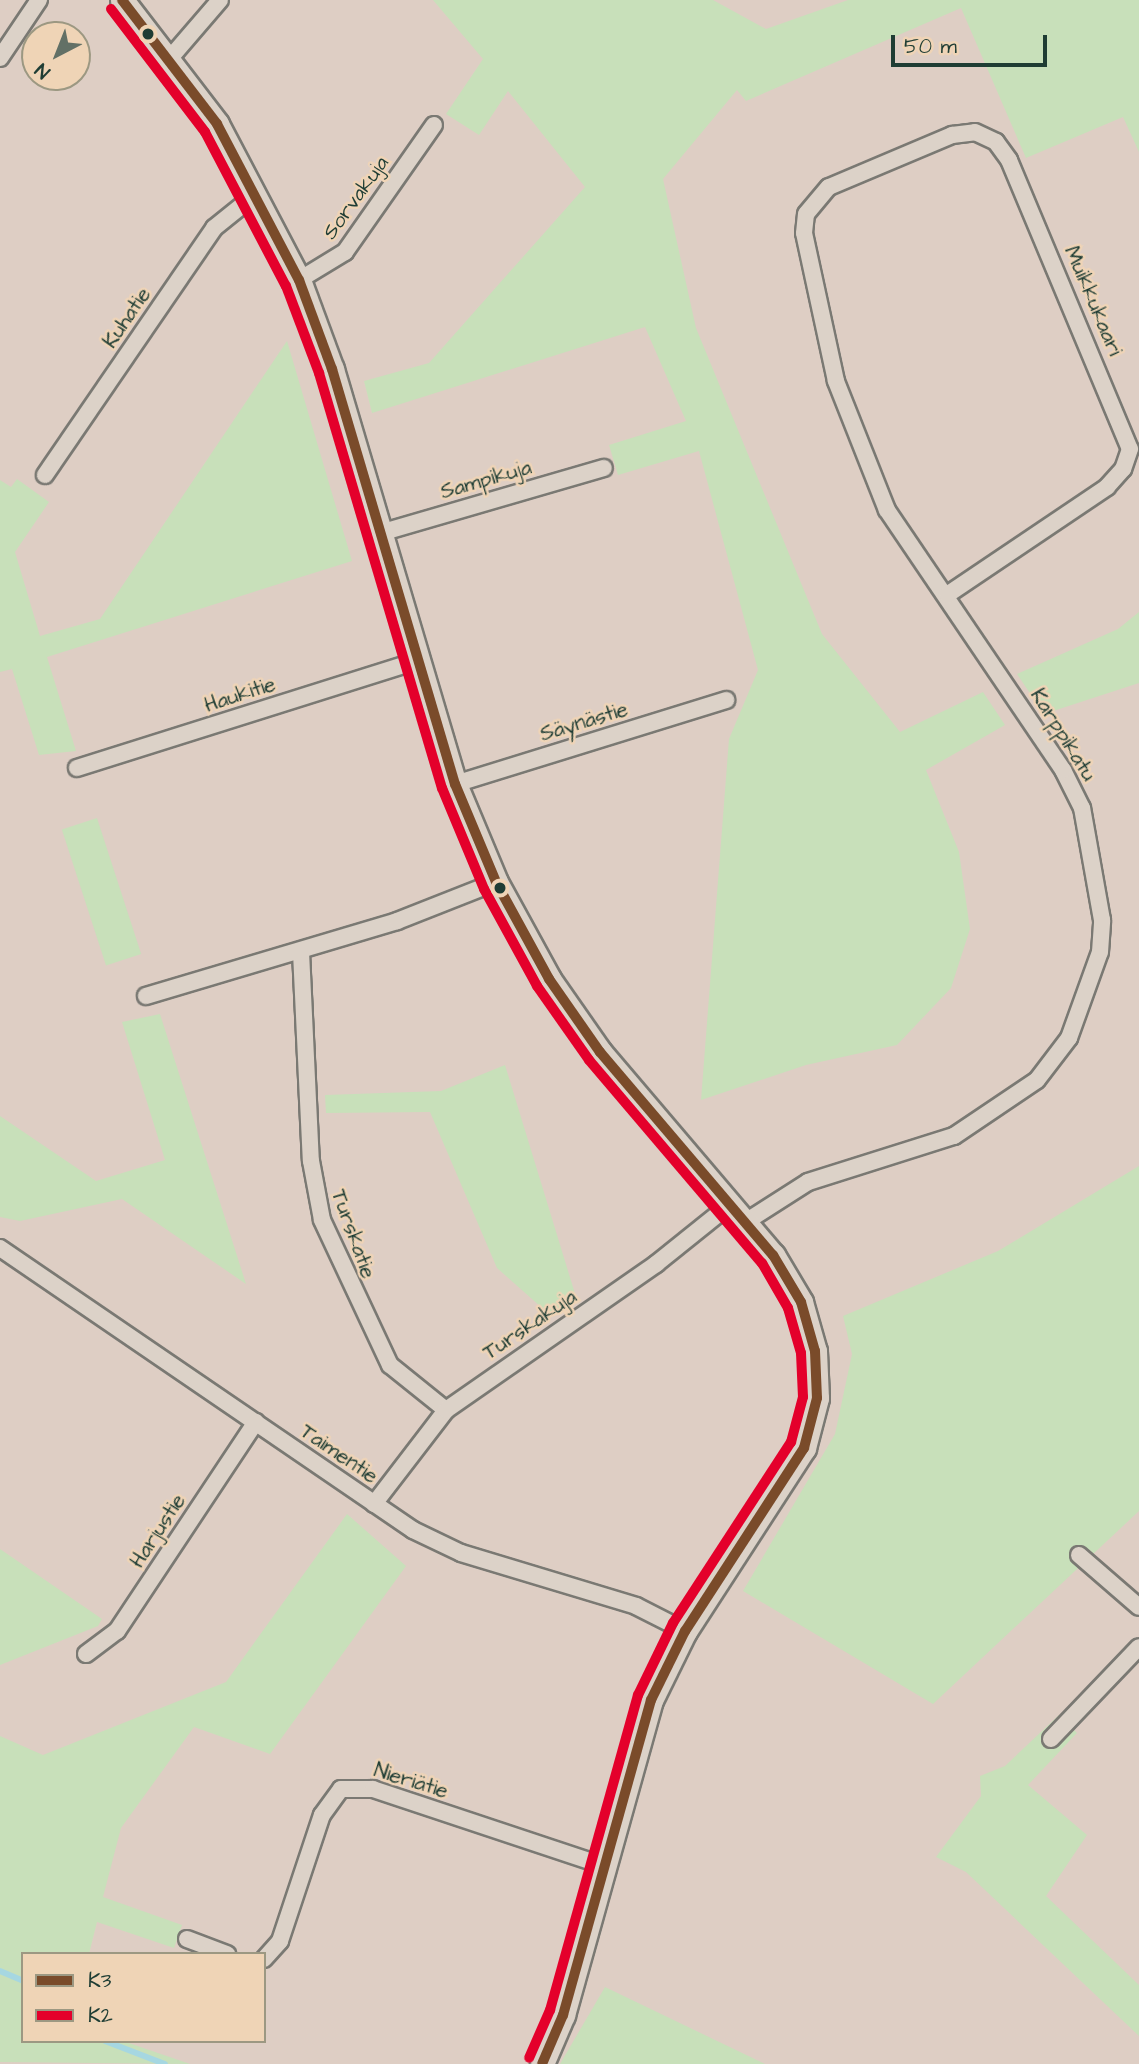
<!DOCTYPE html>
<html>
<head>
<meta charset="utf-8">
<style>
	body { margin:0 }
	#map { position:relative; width:1139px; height:2064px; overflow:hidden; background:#decec4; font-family:"Architects Daughter",sans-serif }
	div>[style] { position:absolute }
	.green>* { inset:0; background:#c8e0ba; transform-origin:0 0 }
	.stream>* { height:6px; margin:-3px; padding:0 3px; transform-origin:3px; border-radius:3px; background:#a6d7e1 }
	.roads { filter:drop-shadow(2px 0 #7a7973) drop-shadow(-2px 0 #7a7973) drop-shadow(0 2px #7a7973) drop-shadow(0 -2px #7a7973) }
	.street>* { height:16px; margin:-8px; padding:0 8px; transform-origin:8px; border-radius:8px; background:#dcd2c8 }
	.secondary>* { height:23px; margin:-11.5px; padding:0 11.5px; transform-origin:11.5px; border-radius:11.5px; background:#dcd2c8 }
	.bus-1>* { height:10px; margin:-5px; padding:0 5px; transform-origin:5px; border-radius:5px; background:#7a4b2a }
	.bus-2>* { height:10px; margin:-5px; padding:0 5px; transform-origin:5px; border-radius:5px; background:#e4002b }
	.dots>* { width:19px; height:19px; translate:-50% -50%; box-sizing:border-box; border:4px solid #efd4b6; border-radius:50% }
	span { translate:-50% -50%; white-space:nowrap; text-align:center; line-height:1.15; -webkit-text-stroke:5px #efd4b6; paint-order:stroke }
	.street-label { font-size:21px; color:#1f3d34 }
	.legend { position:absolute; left:21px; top:1952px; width:245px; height:91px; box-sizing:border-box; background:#efd4b6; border:2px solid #9c9882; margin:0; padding:9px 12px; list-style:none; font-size:21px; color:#1f3d34 }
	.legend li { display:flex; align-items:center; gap:14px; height:35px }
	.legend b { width:35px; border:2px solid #9c9882 }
	.north { position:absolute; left:21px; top:21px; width:70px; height:70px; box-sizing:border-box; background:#efd4b6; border:2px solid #9c9882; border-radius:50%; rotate:222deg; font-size:19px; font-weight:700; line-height:28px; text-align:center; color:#1f3d34 }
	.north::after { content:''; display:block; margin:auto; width:24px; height:32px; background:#627066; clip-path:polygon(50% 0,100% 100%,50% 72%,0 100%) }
	.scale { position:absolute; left:891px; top:35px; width:156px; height:32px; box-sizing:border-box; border:4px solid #1f3d34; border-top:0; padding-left:9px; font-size:21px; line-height:24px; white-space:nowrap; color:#1f3d34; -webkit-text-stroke:5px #efd4b6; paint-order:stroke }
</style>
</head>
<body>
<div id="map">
	<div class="green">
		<div style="clip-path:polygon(433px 0,713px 0,766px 29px,848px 0,1139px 0,1139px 152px,1123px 117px,1026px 158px,961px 8px,746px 101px,737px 90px,663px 179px,696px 328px,822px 634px,900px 732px,983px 692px,1005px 725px,926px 770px,959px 852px,970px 929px,951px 988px,897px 1045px,806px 1065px,701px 1100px,729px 739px,758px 670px,699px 451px,618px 475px,609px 445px,686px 421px,645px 327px,372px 413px,364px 381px,429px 363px,585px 187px,508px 91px,479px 135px,446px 114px,483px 59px)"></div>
		<div style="clip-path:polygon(287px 341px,352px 561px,47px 657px,76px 751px,39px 755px,12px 669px,0 672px,0 480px,11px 487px,17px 479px,49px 502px,15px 552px,40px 636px,100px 619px)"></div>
		<div style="clip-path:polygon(1139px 612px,1139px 683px,1044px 714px,1017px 674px,1118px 629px)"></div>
		<div style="left:97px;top:818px;width:143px;height:37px;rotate:72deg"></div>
		<div style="clip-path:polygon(160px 1014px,246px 1284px,122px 1199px,20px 1221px,0 1217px,0 1116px,96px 1181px,165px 1160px,122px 1022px)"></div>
		<div style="clip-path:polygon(505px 1065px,576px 1297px,550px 1315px,497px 1268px,430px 1112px,326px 1113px,325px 1095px,441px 1091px)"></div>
		<div style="clip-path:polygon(1139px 1166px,1139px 1511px,933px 1704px,743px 1591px,835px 1434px,852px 1354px,843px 1316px,998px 1251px)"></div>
		<div style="clip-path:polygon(347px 1514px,406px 1566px,270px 1754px,194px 1727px,121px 1828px,103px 1897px,182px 1925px,174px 1948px,97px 1922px,89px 1954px,23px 1954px,23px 2041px,123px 2041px,190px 2064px,0 2062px,0 1736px,43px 1755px,226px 1682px)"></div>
		<div style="clip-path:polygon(0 1549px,102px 1619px,98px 1626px,0 1665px)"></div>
		<div style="clip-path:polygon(1059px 1715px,1077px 1733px,1028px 1785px,1087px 1835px,1046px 1896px,1139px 1985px,1139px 2036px,966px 1872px,936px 1857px,981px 1796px,980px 1776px,1005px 1766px)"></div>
		<div style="clip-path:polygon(605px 1987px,765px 2064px,560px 2064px)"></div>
	</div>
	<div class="stream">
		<div style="left:0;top:1971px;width:25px;rotate:23deg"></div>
		<div style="left:105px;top:2041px;width:64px;rotate:21deg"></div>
	</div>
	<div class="roads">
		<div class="street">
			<div style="left:171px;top:57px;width:75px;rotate:-49.3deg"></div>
			<div style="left:0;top:58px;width:70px;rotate:-56.1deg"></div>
			<div style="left:299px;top:280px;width:54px;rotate:-31.3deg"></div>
			<div style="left:345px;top:252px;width:155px;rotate:-55deg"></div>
			<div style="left:45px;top:475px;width:299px;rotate:-55.6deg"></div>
			<div style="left:214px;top:228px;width:53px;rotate:-38.8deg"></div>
			<div style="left:380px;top:533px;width:233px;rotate:-16.2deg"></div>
			<div style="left:77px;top:768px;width:355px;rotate:-17.5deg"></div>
			<div style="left:455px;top:784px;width:284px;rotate:-17.2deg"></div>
			<div style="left:301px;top:952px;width:209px;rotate:87.3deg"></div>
			<div style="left:311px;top:1161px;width:60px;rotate:79.4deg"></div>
			<div style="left:322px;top:1220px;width:160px;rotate:64.9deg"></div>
			<div style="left:390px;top:1365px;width:72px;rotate:38.8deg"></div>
			<div style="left:146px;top:996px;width:262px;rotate:-16.6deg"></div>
			<div style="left:397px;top:921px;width:106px;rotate:-21.5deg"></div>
			<div style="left:747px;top:1221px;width:72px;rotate:-32.6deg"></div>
			<div style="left:808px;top:1182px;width:153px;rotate:-17.5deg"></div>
			<div style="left:954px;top:1136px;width:100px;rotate:-34deg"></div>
			<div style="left:1037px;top:1080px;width:53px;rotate:-52.7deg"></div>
			<div style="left:1069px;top:1038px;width:91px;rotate:-70.2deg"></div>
			<div style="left:1100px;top:952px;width:32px;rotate:-86deg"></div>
			<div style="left:1102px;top:920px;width:114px;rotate:-100.1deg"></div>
			<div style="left:1082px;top:808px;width:42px;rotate:-116.6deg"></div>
			<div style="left:1063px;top:770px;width:314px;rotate:-124.1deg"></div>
			<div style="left:887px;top:510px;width:139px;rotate:-111.6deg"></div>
			<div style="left:836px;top:381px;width:151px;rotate:-102.2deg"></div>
			<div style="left:804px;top:233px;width:19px;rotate:-84deg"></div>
			<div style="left:806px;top:214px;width:35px;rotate:-50deg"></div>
			<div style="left:829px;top:187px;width:134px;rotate:-22.9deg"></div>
			<div style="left:952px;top:135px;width:23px;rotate:-7deg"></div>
			<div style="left:975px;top:132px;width:23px;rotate:25deg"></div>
			<div style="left:996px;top:142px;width:22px;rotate:54deg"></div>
			<div style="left:1009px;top:160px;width:313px;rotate:67.3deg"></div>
			<div style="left:1130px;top:449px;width:21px;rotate:109deg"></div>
			<div style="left:1123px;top:469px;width:24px;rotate:132deg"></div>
			<div style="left:1107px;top:487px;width:193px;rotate:146deg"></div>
			<div style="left:0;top:1248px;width:500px;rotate:34.33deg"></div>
			<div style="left:413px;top:1530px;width:53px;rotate:25.6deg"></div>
			<div style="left:461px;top:1553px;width:183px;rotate:16.8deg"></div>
			<div style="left:636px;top:1606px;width:55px;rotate:27deg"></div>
			<div style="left:374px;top:1504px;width:118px;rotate:-52.5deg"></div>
			<div style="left:446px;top:1410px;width:256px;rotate:-34.8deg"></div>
			<div style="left:656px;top:1264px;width:97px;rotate:-38.8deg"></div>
			<div style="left:1079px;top:1555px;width:79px;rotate:40.9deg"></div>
			<div style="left:86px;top:1654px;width:39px;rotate:-37deg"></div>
			<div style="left:117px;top:1631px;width:251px;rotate:-56.4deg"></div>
			<div style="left:1051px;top:1739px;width:127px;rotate:-46.3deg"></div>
			<div style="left:187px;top:1939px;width:43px;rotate:20.6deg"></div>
			<div style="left:264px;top:1959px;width:24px;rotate:-48deg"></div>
			<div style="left:280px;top:1941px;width:133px;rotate:-71.6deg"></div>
			<div style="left:322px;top:1815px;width:32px;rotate:-54deg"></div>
			<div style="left:341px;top:1789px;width:32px"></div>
			<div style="left:373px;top:1789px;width:247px;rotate:18.4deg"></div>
		</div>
		<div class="secondary">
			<div style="left:122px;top:0;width:156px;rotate:52.5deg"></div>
			<div style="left:217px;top:124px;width:176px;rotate:62.3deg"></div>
			<div style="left:299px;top:280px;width:95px;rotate:69.7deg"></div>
			<div style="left:332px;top:369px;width:433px;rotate:73.5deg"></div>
			<div style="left:455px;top:784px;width:106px;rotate:67.3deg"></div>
			<div style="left:496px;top:882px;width:111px;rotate:61.3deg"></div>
			<div style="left:549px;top:979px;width:89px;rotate:55.1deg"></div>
			<div style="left:600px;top:1052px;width:267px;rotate:49.6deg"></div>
			<div style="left:773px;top:1255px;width:55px;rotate:59.2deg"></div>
			<div style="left:801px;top:1302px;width:51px;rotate:74.1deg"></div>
			<div style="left:815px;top:1351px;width:47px;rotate:87.6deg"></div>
			<div style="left:817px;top:1398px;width:52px;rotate:104.6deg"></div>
			<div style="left:804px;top:1448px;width:218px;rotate:123deg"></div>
			<div style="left:685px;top:1631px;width:77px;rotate:116.2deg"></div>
			<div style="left:651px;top:1700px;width:327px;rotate:105.6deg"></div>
			<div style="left:563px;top:2015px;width:53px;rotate:113.2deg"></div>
		</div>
	</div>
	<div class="bus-1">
		<div style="left:122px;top:0;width:156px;rotate:52.5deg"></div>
		<div style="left:217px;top:124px;width:176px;rotate:62.3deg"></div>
		<div style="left:299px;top:280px;width:95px;rotate:69.7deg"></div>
		<div style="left:332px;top:369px;width:433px;rotate:73.5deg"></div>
		<div style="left:455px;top:784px;width:106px;rotate:67.3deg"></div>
		<div style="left:496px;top:882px;width:111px;rotate:61.3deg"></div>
		<div style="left:549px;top:979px;width:89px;rotate:55.1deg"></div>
		<div style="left:600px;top:1052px;width:267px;rotate:49.6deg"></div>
		<div style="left:773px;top:1255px;width:55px;rotate:59.2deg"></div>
		<div style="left:801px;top:1302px;width:51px;rotate:74.1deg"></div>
		<div style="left:815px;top:1351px;width:47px;rotate:87.6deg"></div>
		<div style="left:817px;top:1398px;width:52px;rotate:104.6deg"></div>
		<div style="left:804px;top:1448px;width:218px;rotate:123deg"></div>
		<div style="left:685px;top:1631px;width:77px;rotate:116.2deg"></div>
		<div style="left:651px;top:1700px;width:327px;rotate:105.6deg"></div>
		<div style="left:563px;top:2015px;width:53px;rotate:113.2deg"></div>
	</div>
	<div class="bus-2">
		<div style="left:111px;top:9px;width:155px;rotate:52.6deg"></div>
		<div style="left:205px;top:132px;width:174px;rotate:62.3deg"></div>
		<div style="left:286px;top:286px;width:93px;rotate:69.2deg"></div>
		<div style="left:319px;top:373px;width:433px;rotate:73.5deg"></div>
		<div style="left:442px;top:788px;width:109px;rotate:67.4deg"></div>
		<div style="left:484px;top:889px;width:111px;rotate:61.3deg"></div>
		<div style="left:537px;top:986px;width:90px;rotate:54.9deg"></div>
		<div style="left:589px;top:1060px;width:267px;rotate:49.6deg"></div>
		<div style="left:762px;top:1263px;width:52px;rotate:60deg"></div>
		<div style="left:788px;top:1308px;width:47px;rotate:73.9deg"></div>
		<div style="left:801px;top:1353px;width:44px;rotate:87.4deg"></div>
		<div style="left:803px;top:1397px;width:47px;rotate:104.9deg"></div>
		<div style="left:791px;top:1442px;width:216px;rotate:123.1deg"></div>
		<div style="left:673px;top:1623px;width:80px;rotate:115.9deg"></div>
		<div style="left:638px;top:1695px;width:327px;rotate:105.6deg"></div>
		<div style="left:550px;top:2010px;width:52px;rotate:113.6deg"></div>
	</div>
	<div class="dots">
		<div style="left:148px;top:34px;background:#1f3d34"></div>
		<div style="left:500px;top:888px;background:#1f3d34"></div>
	</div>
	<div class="street-label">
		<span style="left:356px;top:198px;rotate:-54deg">Sorvakuja</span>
		<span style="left:1093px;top:301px;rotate:67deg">Muikkukaari</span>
		<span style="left:127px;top:318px;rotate:-56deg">Kuhatie</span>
		<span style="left:486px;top:480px;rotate:-16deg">Sampikuja</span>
		<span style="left:240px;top:695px;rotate:-18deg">Haukitie</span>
		<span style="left:584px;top:722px;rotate:-17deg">Säynästie</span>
		<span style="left:1063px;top:735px;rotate:58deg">Karppikatu</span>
		<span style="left:353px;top:1234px;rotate:70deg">Turskatie</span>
		<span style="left:530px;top:1325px;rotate:-34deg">Turskakuja</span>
		<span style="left:339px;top:1454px;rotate:34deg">Taimentie</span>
		<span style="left:158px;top:1531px;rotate:-57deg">Harjustie</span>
		<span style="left:411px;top:1781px;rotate:17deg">Nieriätie</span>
	</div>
	<ul class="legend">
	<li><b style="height:9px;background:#7a4b2a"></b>K3</li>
	<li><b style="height:9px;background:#e4002b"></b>K2</li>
	</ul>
	<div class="north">N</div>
	<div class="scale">50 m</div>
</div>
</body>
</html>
